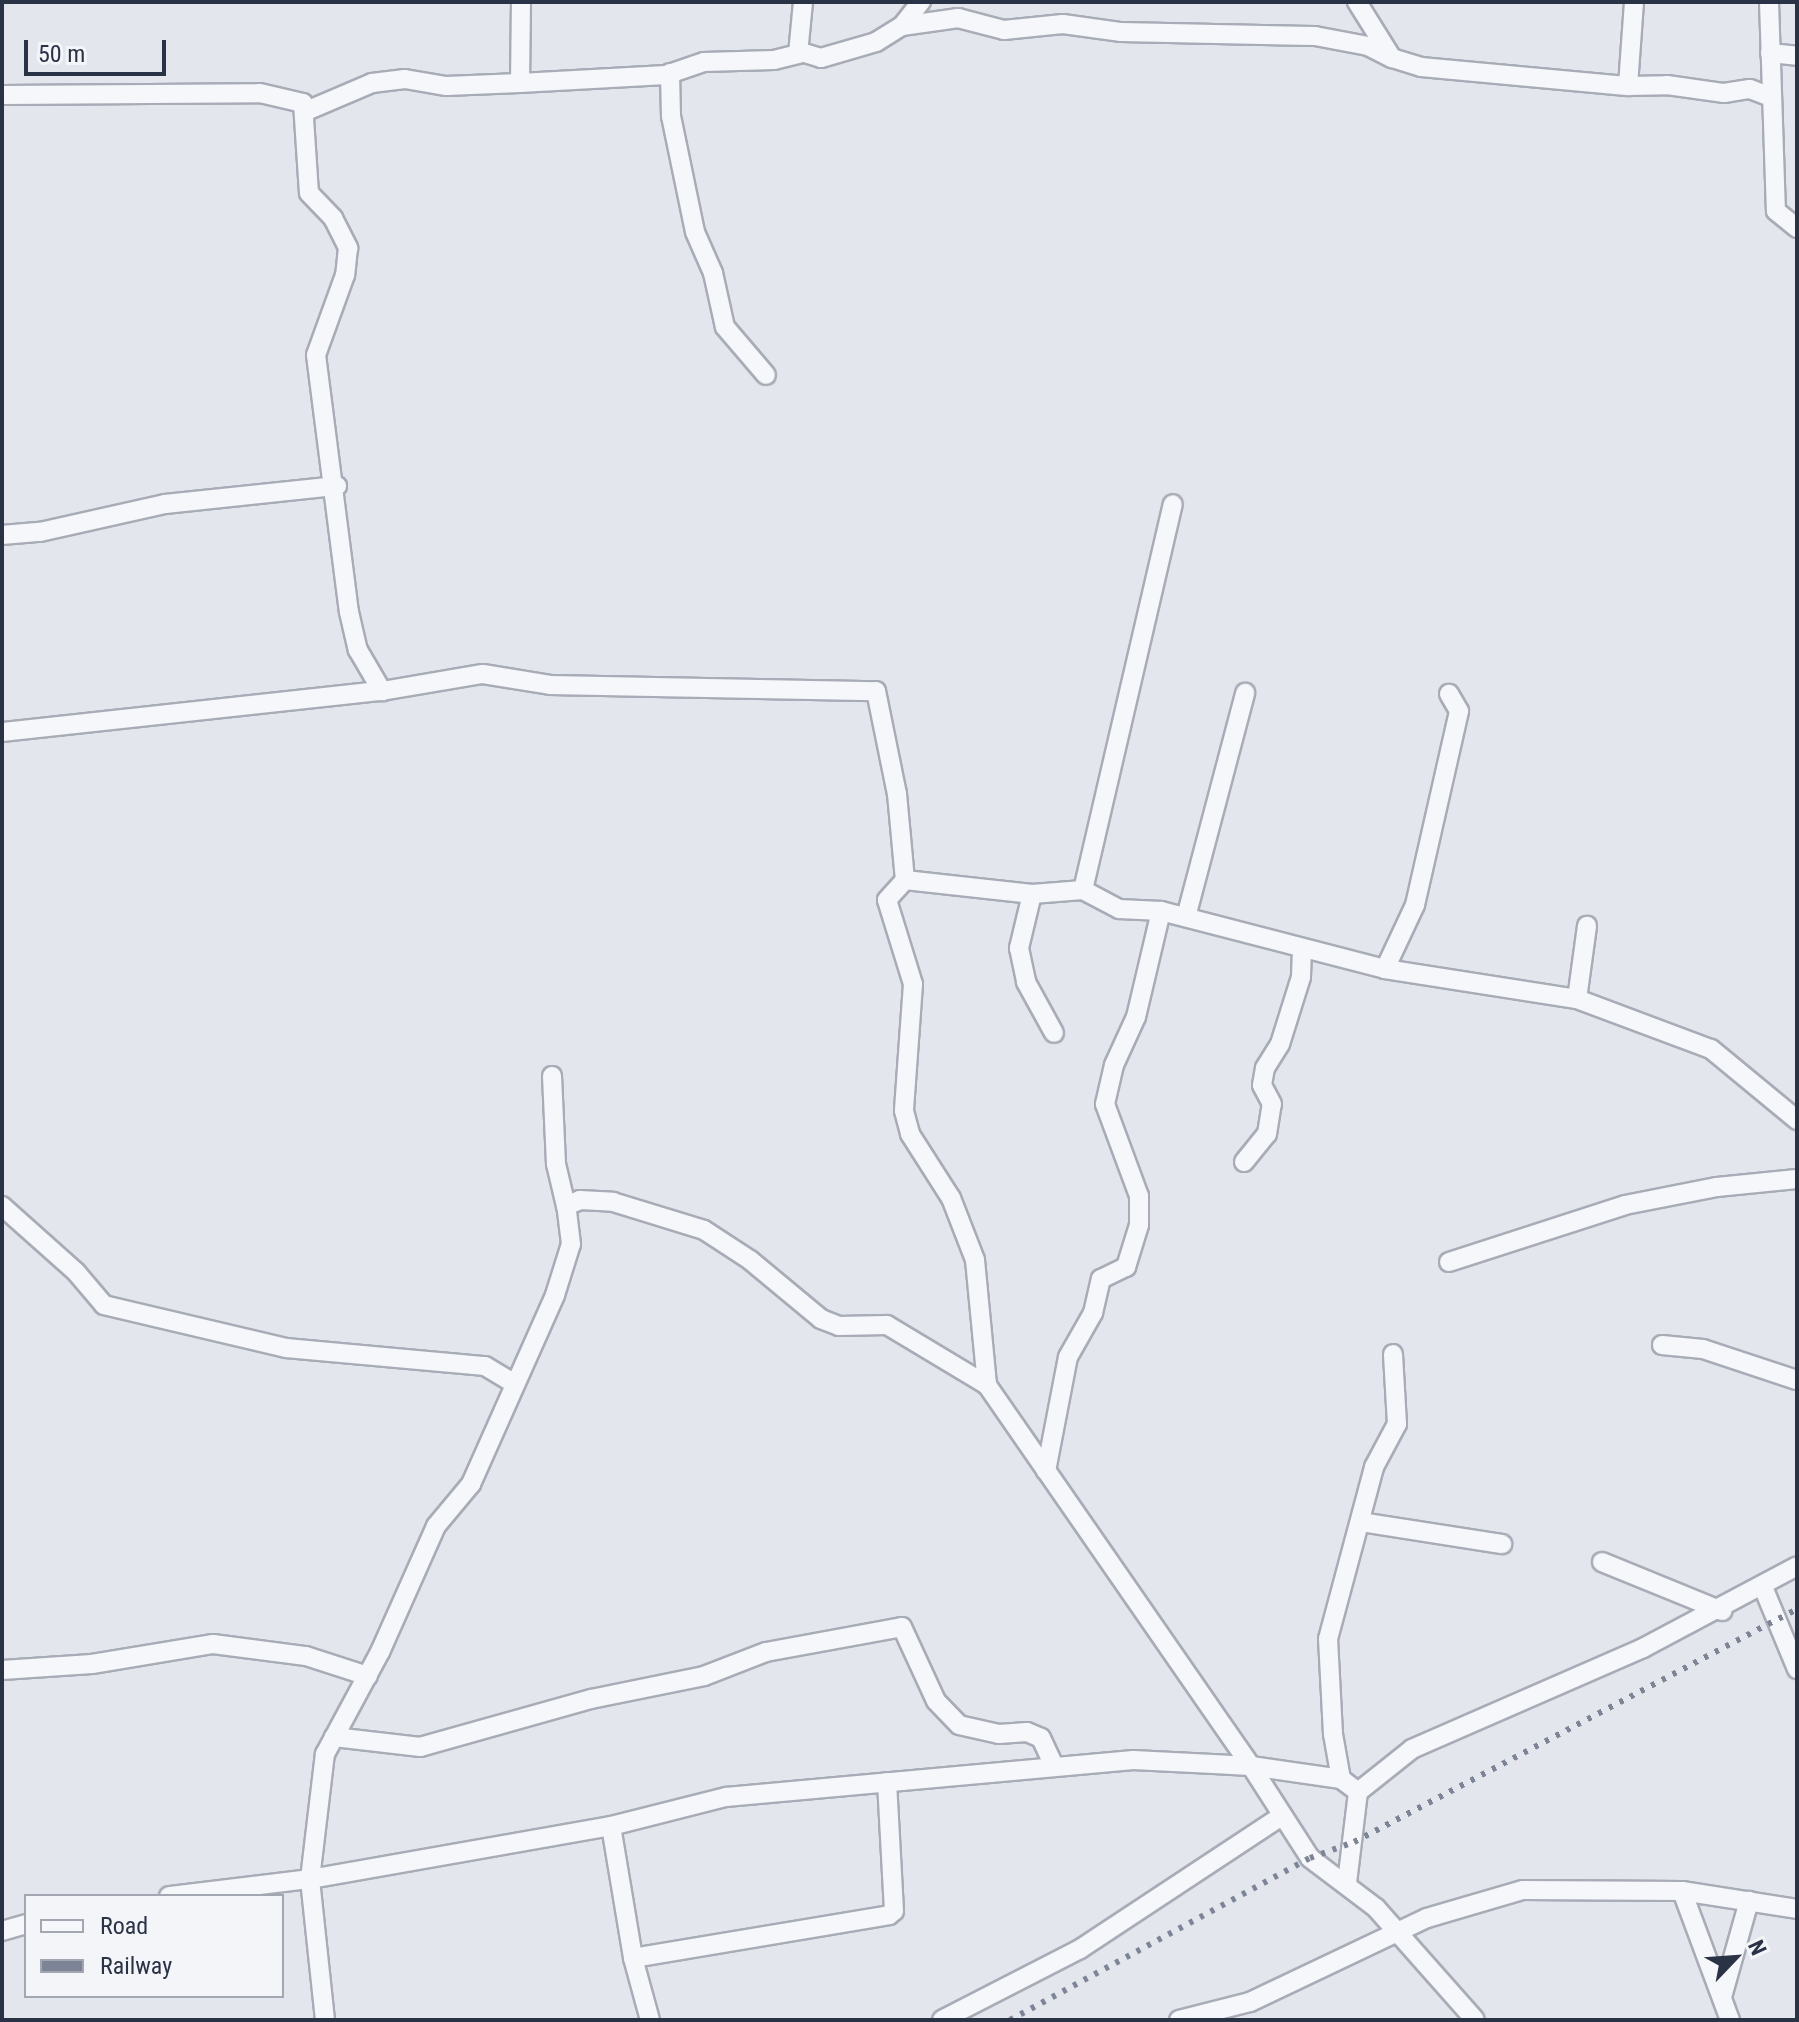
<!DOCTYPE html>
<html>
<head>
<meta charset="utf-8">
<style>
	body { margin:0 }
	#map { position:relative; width:1799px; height:2022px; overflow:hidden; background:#e3e6ec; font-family:"Roboto Condensed",sans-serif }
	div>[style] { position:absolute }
	.roads { filter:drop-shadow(2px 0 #a8acb7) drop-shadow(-2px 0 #a8acb7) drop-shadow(0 2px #a8acb7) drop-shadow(0 -2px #a8acb7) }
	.minor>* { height:18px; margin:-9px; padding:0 9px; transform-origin:9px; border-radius:9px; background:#f6f7fa }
	.rail>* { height:6px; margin-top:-3px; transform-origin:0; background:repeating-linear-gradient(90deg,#7c8496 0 4px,transparent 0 12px) }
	span { translate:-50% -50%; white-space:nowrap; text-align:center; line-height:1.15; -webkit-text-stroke:6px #f3f5f9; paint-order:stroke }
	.frame { position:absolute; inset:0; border:4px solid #2a3245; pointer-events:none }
	.legend { position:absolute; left:24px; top:1894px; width:260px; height:104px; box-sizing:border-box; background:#f3f5f9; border:2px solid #a3a7b1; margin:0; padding:10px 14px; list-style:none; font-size:24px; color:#2a3245 }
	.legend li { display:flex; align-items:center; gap:16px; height:40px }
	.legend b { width:40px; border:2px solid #a3a7b1 }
	.north { position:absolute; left:1695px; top:1918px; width:80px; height:80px; -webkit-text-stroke:6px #f3f5f9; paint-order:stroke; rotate:65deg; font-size:22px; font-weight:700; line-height:32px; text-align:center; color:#2a3245 }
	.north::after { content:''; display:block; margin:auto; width:28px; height:36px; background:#2a3245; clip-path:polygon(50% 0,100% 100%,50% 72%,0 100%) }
	.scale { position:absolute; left:24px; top:40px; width:142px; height:36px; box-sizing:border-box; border:4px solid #2a3245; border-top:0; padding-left:10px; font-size:24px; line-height:28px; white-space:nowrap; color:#2a3245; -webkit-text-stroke:6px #f3f5f9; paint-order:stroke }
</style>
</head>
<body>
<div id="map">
	<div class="roads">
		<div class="minor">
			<div style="left:1357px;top:2px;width:66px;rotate:58deg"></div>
			<div style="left:1392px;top:58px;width:31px;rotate:17deg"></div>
			<div style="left:1422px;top:67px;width:207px;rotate:5.3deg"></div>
			<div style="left:1634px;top:2px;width:84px;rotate:94.1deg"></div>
			<div style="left:1628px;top:86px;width:39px;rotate:-1deg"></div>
			<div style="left:1667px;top:85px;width:58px;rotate:8deg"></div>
			<div style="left:1724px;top:93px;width:26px;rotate:-9deg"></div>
			<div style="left:1750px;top:89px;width:22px;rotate:21deg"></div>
			<div style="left:1769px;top:2px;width:209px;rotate:88.1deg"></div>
			<div style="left:1776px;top:211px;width:27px;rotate:39deg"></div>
			<div style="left:902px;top:26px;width:57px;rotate:-8.1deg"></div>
			<div style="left:958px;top:18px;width:48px;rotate:14.6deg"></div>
			<div style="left:1004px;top:30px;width:59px;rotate:-5.8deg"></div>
			<div style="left:1063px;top:24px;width:59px;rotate:7.9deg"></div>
			<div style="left:1121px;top:32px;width:194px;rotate:1.2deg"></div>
			<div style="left:1315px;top:36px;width:54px;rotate:10.7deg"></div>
			<div style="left:1368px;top:46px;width:27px;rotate:27deg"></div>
			<div style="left:798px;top:51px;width:24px;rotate:17deg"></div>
			<div style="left:821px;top:58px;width:57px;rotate:-16.2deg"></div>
			<div style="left:876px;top:42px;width:31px;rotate:-32deg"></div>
			<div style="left:902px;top:26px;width:31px;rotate:-52deg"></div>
			<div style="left:1770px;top:53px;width:27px;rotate:6deg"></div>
			<div style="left:670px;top:73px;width:43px;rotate:88.7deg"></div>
			<div style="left:671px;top:116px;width:118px;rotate:78.3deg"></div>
			<div style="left:695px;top:232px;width:45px;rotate:66.3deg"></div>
			<div style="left:713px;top:273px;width:55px;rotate:77.5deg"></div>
			<div style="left:725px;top:327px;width:63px;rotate:49.5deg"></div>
			<div style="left:520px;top:83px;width:81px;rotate:-89.3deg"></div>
			<div style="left:2px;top:95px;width:258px;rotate:-0.4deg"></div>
			<div style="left:260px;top:93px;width:44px;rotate:13.1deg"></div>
			<div style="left:303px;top:103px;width:90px;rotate:86.2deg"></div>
			<div style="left:309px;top:193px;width:35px;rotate:46deg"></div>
			<div style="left:333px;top:218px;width:34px;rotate:63deg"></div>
			<div style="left:348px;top:248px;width:27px;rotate:96deg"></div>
			<div style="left:345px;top:275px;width:85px;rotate:109.9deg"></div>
			<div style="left:316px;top:355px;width:259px;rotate:82.7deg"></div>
			<div style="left:349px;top:612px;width:39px;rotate:77deg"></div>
			<div style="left:358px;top:650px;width:48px;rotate:59.7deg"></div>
			<div style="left:304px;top:112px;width:74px;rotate:-23.1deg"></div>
			<div style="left:372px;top:83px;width:33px;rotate:-7deg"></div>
			<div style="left:405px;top:79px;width:42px;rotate:9.7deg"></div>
			<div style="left:446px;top:86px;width:74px;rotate:-2.3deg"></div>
			<div style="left:520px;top:83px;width:146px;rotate:-3.1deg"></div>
			<div style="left:666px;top:75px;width:40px;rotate:-18.9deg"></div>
			<div style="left:704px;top:62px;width:70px;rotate:-1.6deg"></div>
			<div style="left:774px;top:60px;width:25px;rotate:-14deg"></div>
			<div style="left:798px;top:54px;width:52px;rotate:-84.5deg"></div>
			<div style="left:2px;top:535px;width:38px;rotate:-5deg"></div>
			<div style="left:40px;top:532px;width:128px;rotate:-12.6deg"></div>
			<div style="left:165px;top:504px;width:173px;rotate:-6deg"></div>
			<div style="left:2px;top:732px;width:382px;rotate:-6.2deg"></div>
			<div style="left:382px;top:691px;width:102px;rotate:-9.6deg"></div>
			<div style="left:483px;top:674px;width:68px;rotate:9.3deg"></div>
			<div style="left:550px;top:685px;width:326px;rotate:1.1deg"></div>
			<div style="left:876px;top:691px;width:105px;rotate:78.5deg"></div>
			<div style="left:897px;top:794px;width:86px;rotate:84.7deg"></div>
			<div style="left:905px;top:880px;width:128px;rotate:6.3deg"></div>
			<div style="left:1032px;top:894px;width:51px;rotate:-4.5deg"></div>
			<div style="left:1083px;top:890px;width:41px;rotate:27.8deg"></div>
			<div style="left:1119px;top:909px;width:42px;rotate:2.7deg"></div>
			<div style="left:1161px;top:911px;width:231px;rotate:14.5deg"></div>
			<div style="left:1385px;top:969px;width:194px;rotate:8.9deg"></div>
			<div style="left:1577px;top:999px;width:143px;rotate:20.5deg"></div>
			<div style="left:1711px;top:1049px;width:112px;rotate:39.5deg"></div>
			<div style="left:905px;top:880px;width:27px;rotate:132deg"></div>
			<div style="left:887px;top:900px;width:88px;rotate:72.8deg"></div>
			<div style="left:913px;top:984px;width:127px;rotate:94.1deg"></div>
			<div style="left:904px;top:1111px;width:24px;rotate:75deg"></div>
			<div style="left:910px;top:1134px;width:76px;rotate:57.4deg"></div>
			<div style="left:951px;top:1198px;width:66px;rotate:68.8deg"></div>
			<div style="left:975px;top:1260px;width:126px;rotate:84.5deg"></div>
			<div style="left:987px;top:1385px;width:464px;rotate:55.3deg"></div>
			<div style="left:1251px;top:1766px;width:91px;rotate:8.2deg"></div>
			<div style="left:1341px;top:1779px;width:21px;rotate:37deg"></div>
			<div style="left:1358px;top:1792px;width:92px;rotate:96.9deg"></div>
			<div style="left:1083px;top:890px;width:396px;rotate:-76.9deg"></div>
			<div style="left:1032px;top:894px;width:56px;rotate:103.5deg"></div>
			<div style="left:1019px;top:948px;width:35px;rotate:78deg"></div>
			<div style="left:1026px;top:982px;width:58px;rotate:61.2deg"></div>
			<div style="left:1186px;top:917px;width:232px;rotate:-75.2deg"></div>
			<div style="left:1385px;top:969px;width:71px;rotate:-64.9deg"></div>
			<div style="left:1415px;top:905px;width:199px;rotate:-77.2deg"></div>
			<div style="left:1459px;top:711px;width:20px;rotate:-120deg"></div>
			<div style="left:1577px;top:999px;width:74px;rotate:-82.2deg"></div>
			<div style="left:552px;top:1076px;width:88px;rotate:87.4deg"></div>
			<div style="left:556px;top:1164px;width:43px;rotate:76.6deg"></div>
			<div style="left:1244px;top:1162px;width:36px;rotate:-51deg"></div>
			<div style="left:1267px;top:1134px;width:30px;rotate:-81deg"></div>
			<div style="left:1272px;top:1104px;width:21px;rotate:-118deg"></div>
			<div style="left:1262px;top:1085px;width:17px;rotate:-80deg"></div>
			<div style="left:1265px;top:1068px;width:28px;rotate:-58deg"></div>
			<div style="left:1280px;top:1044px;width:70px;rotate:-72.6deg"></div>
			<div style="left:1301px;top:977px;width:27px;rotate:-88deg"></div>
			<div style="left:2px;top:1206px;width:99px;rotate:41.7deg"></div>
			<div style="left:76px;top:1272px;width:43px;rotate:49.7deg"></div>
			<div style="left:104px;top:1305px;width:187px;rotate:13.3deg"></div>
			<div style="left:286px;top:1348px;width:200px;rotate:5.2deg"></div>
			<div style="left:485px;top:1366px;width:35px;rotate:31deg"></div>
			<div style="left:1449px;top:1262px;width:185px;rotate:-17.9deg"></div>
			<div style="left:1625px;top:1205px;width:94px;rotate:-11.1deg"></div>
			<div style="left:1717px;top:1187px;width:80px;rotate:-5.7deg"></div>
			<div style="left:1662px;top:1345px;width:41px;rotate:5.6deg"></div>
			<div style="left:1703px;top:1349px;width:99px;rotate:18.3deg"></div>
			<div style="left:1046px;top:1471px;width:116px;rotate:-79.1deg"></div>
			<div style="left:1068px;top:1357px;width:51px;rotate:-60.4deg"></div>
			<div style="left:1093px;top:1313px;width:35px;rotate:-77deg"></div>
			<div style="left:1101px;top:1279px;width:28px;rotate:-26deg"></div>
			<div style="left:1126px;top:1267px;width:44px;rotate:-72.8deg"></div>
			<div style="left:1139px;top:1225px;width:29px;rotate:-90deg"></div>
			<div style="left:1139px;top:1196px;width:98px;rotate:-110.3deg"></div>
			<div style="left:1105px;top:1104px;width:40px;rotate:-77deg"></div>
			<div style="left:1114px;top:1065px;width:53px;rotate:-65.4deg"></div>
			<div style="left:1136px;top:1017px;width:109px;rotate:-76.7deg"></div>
			<div style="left:1361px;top:1522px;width:143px;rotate:8.9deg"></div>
			<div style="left:1602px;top:1562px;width:130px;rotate:22.2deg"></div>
			<div style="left:1763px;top:1587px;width:89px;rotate:67.5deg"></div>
			<div style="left:2px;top:1670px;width:90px;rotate:-3.8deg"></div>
			<div style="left:92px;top:1664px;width:123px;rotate:-9.4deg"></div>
			<div style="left:213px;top:1644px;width:94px;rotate:7.4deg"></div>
			<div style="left:306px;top:1656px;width:65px;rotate:17.9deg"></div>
			<div style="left:334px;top:1737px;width:87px;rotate:6.6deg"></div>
			<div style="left:420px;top:1747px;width:178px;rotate:-15.7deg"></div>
			<div style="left:591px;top:1699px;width:115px;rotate:-11.5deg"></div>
			<div style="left:704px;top:1676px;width:66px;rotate:-21.2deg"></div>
			<div style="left:766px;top:1652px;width:138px;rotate:-10.4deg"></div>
			<div style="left:902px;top:1627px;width:81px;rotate:65.3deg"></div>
			<div style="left:936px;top:1701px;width:33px;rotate:46deg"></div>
			<div style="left:959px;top:1725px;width:41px;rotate:12.7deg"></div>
			<div style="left:999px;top:1734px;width:28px;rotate:-4deg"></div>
			<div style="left:1027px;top:1732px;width:15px;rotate:23deg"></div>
			<div style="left:1041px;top:1738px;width:31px;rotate:65deg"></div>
			<div style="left:1341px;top:1779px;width:46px;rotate:-100.1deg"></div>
			<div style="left:1333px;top:1734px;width:95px;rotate:-93deg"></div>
			<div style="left:1328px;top:1639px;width:178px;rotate:-75deg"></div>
			<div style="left:1374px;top:1467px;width:49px;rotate:-61.9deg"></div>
			<div style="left:1397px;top:1424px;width:70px;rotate:-93.3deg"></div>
			<div style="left:1358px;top:1792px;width:69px;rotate:-38.5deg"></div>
			<div style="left:1412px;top:1749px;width:252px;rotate:-23.6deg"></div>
			<div style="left:1643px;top:1648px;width:174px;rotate:-28deg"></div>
			<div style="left:611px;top:1826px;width:134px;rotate:80.5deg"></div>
			<div style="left:633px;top:1958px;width:64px;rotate:74.7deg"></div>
			<div style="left:1682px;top:1891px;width:138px;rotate:69.6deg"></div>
			<div style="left:169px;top:1896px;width:142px;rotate:-6.9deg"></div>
			<div style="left:310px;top:1879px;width:306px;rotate:-10deg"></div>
			<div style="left:611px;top:1826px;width:119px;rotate:-14.2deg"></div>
			<div style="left:726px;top:1797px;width:409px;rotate:-5.2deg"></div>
			<div style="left:1133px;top:1760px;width:118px;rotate:2.9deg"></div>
			<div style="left:1251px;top:1766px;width:109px;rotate:57.3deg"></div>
			<div style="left:1310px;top:1858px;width:83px;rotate:37.1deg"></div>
			<div style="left:1376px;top:1908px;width:149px;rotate:48.5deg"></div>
			<div style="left:2px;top:1931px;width:25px;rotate:-16deg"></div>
			<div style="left:633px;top:1958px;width:260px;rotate:-9.5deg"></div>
			<div style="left:889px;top:1915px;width:6px;rotate:-39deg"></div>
			<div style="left:894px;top:1911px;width:129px;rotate:-93.1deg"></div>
			<div style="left:1722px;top:1997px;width:100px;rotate:-74.3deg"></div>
			<div style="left:325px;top:2020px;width:142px;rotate:-96.1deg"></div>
			<div style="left:310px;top:1879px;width:126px;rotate:-83.2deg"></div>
			<div style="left:325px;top:1754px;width:116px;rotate:-61.7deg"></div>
			<div style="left:380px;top:1652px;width:138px;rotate:-66deg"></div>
			<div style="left:436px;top:1526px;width:55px;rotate:-50.2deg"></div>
			<div style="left:471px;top:1484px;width:207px;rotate:-66deg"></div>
			<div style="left:555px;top:1295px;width:53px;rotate:-72.6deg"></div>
			<div style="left:571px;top:1244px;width:38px;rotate:-97deg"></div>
			<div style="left:566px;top:1206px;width:15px;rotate:-23deg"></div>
			<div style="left:580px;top:1200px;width:33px;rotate:3deg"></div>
			<div style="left:613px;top:1202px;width:95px;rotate:17.1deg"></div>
			<div style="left:704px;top:1230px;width:55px;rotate:33.1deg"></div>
			<div style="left:750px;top:1260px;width:92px;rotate:39.7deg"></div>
			<div style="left:821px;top:1319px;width:19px;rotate:21deg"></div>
			<div style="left:839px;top:1326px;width:48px;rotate:-1.2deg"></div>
			<div style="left:887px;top:1325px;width:117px;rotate:31deg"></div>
			<div style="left:942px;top:2020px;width:155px;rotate:-27.2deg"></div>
			<div style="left:1080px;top:1949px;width:242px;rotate:-33.4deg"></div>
			<div style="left:1179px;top:2020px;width:73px;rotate:-14.2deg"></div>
			<div style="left:1250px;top:2002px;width:196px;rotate:-25.4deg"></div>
			<div style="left:1427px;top:1918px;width:100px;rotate:-16.3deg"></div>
			<div style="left:1523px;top:1890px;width:159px;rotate:0.4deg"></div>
			<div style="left:1682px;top:1891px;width:116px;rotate:8.9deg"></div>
		</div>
	</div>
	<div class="rail">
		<div style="left:1010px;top:2020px;width:341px;rotate:-28.4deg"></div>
		<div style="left:1310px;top:1858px;width:47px;rotate:-20deg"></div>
		<div style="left:1354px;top:1842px;width:501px;rotate:-27.74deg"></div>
	</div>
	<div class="frame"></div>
	<ul class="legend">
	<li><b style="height:10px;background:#f6f7fa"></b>Road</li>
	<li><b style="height:10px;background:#7c8496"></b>Railway</li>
	</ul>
	<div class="north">N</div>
	<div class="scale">50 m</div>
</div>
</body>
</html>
